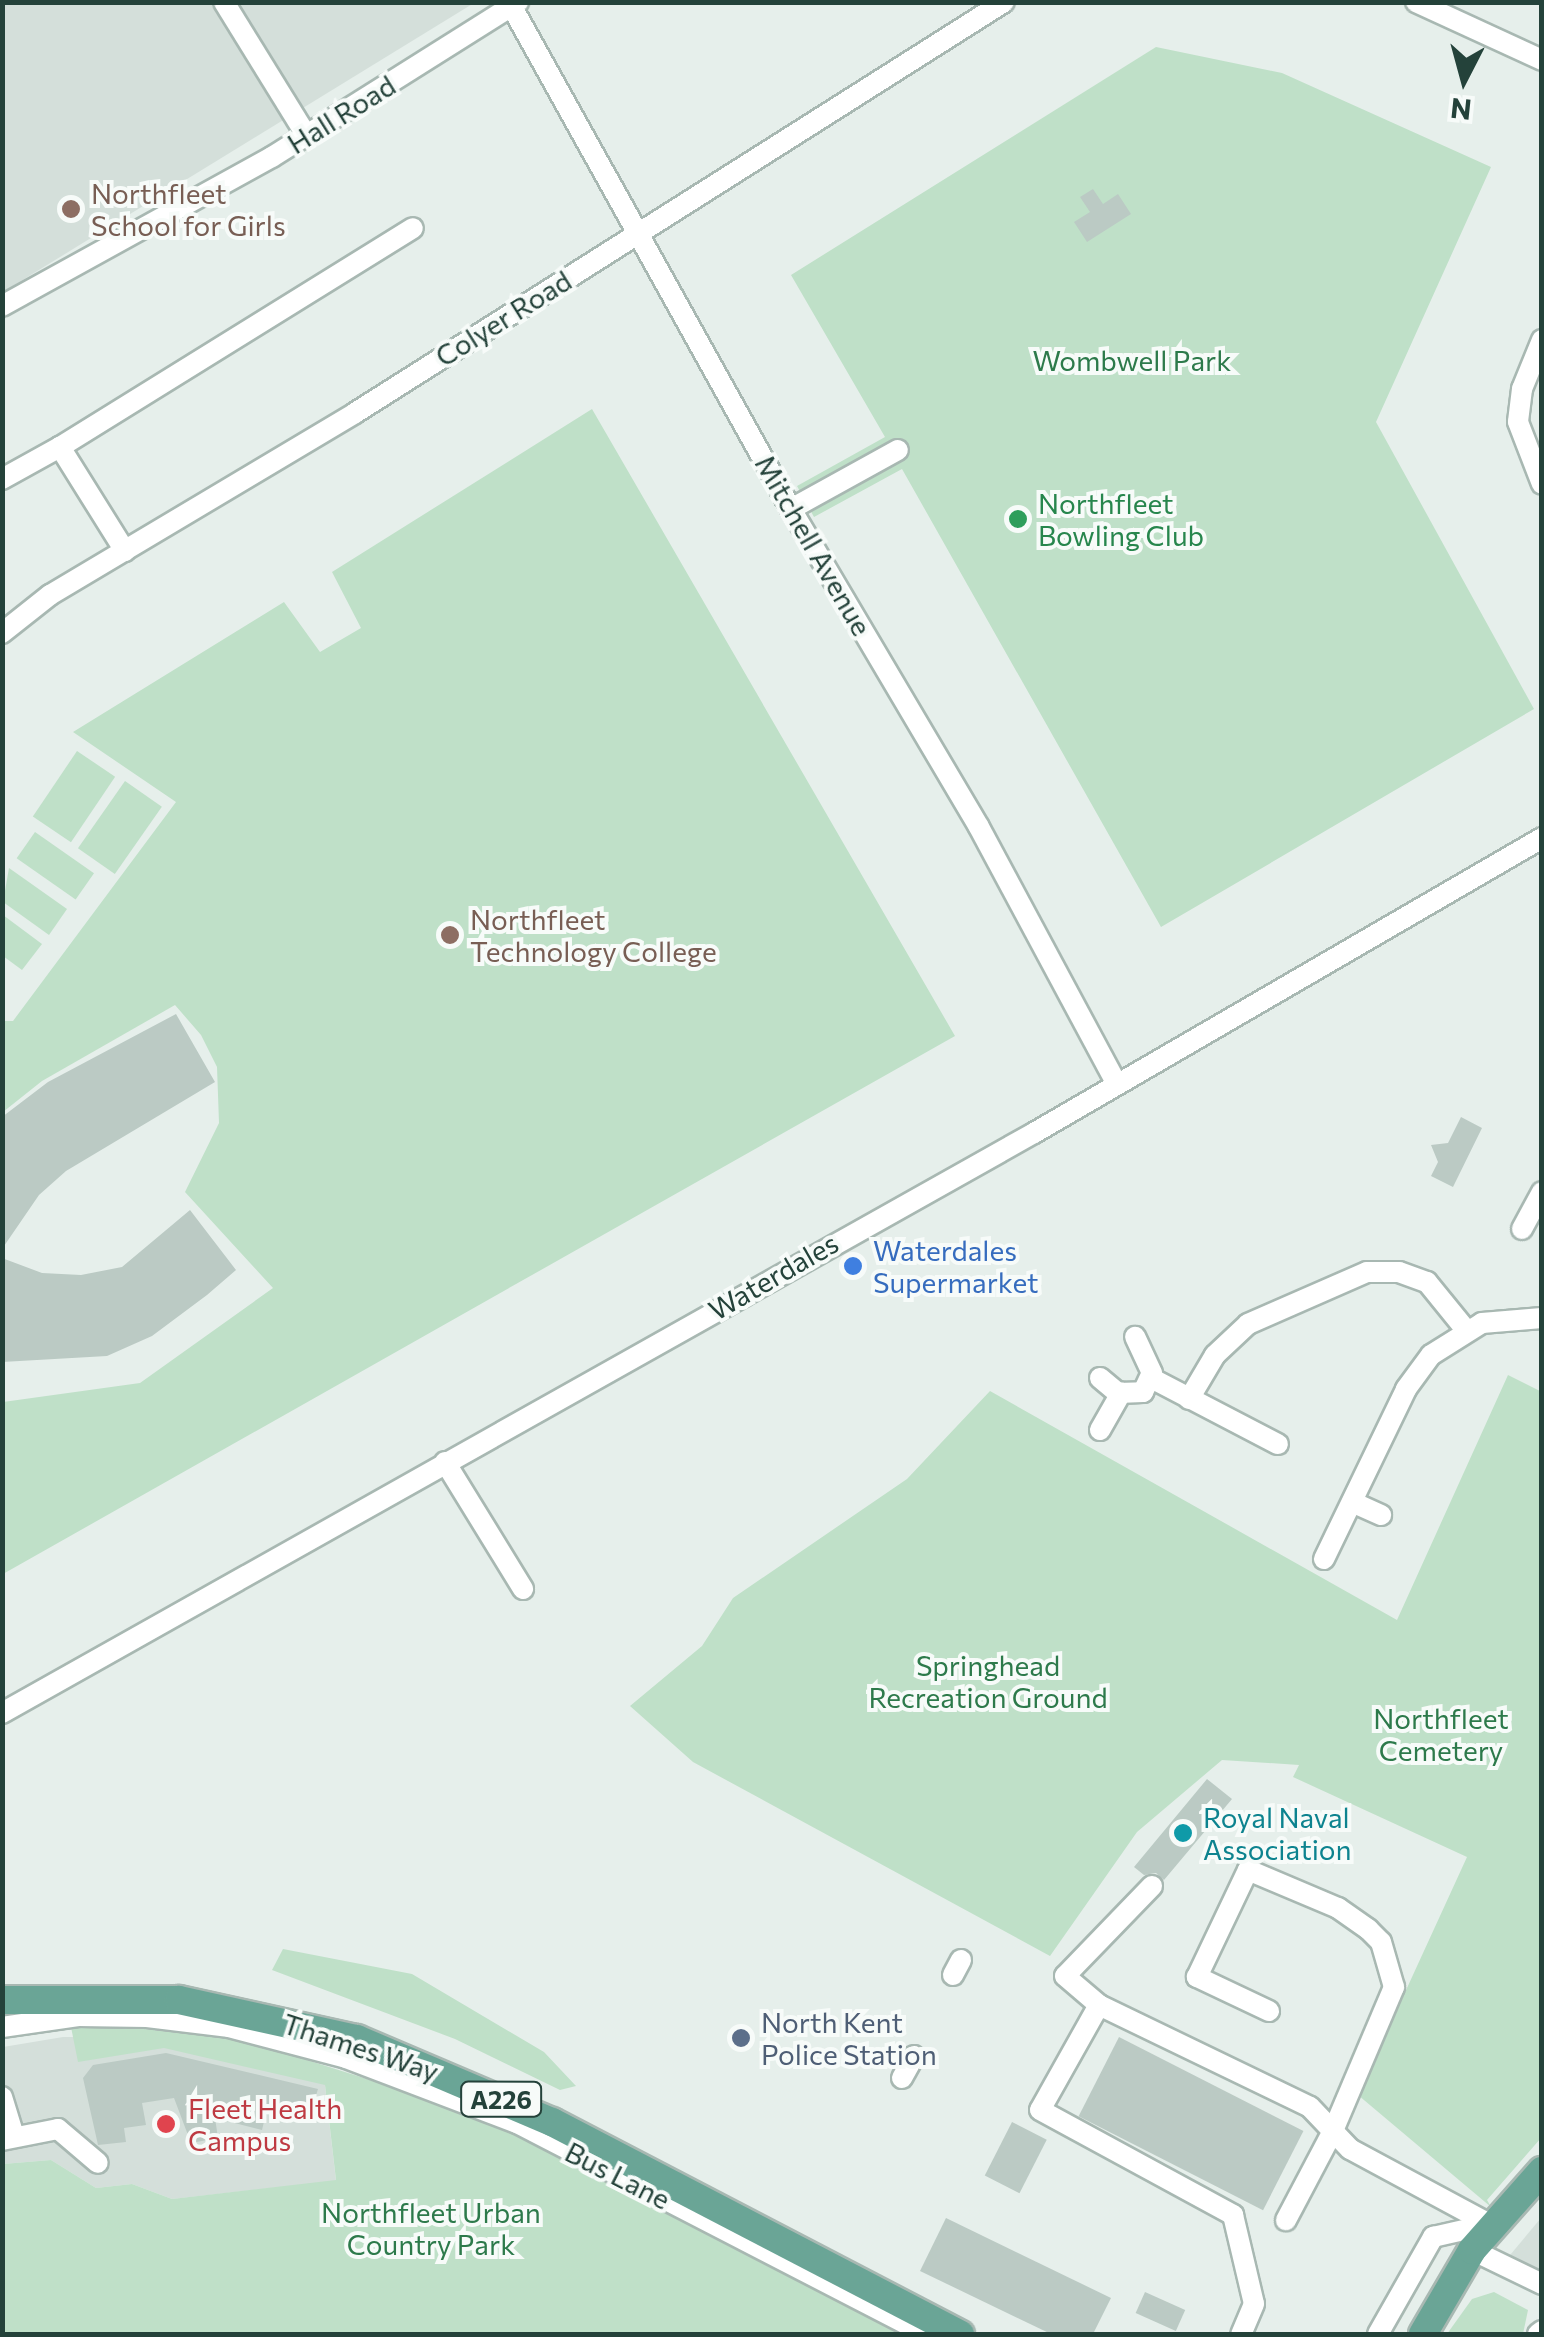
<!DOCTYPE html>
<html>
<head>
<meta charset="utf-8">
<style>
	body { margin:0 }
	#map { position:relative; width:1544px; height:2337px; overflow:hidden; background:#e6efeb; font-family:Commissioner,sans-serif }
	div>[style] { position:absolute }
	.built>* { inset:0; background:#d4dfda }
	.green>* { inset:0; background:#bfe0c8; transform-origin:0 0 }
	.building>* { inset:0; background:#bbcac4; transform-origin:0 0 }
	.roads { filter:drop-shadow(2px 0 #a8b8b2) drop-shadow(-2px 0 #a8b8b2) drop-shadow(0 2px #a8b8b2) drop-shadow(0 -2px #a8b8b2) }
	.minor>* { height:20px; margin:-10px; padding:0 10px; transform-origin:10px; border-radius:10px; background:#fff }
	.major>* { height:28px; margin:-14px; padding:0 14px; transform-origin:14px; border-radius:14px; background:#6aa596 }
	.dots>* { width:28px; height:28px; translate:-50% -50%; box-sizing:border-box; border:5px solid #f7fbf9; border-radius:50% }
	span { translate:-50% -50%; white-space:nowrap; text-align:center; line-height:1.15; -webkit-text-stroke:8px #f7fbf9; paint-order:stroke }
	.shield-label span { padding:2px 8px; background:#f7fbf9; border:2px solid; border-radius:8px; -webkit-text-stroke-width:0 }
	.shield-label { font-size:25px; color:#24423a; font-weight:700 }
	.street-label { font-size:28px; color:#24423a }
	.education-label { font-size:28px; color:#785e54 }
	.left { translate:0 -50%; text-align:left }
	.park-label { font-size:28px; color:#2d7a4b }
	.leisure-label { font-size:28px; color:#27864d }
	.shop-label { font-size:28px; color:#366cbe }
	.culture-label { font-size:28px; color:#0d838f }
	.service-label { font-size:28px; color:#4e5e75 }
	.health-label { font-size:28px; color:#be3a42 }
	.frame { position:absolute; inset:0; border:5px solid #24423a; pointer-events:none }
	.north { position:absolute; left:1414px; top:30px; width:100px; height:100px; -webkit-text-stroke:8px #f7fbf9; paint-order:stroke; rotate:186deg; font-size:28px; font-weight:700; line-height:40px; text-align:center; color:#24423a }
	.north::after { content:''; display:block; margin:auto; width:35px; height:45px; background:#24423a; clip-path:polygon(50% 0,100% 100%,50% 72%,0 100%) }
</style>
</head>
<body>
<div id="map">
	<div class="built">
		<div style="clip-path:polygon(3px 3px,474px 3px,3px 292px)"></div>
		<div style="clip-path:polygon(63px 2037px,132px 2037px,324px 2077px,336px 2181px,172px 2199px,132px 2184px,96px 2188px,51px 2160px,3px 2164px,3px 2047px)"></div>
		<div style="clip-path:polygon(1541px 2218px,1541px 2290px,1495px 2273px)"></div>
	</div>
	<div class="green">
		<div style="clip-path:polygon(1156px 47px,1282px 73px,1491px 167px,1376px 422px,1534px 709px,1161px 927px,902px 469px,814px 517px,797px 486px,885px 437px,791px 275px)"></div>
		<div style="clip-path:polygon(592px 409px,955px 1036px,3px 1574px,3px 1402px,140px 1383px,273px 1288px,185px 1192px,219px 1123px,217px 1067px,201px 1035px,175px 1005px,42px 1081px,3px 1112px,3px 1021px,13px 1021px,176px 802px,73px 732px,284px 602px,320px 652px,361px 628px,332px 572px)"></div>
		<div style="left:77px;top:751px;width:46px;height:79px;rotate:34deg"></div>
		<div style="left:125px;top:781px;width:45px;height:82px;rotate:35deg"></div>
		<div style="left:35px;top:832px;width:72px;height:32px;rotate:35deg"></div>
		<div style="clip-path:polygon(9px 868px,67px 909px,49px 935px,3px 902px)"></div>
		<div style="clip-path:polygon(3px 915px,42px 944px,22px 970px,3px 956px)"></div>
		<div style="clip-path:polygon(1508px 1375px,1542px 1392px,1541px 2138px,1487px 2200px,1491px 2207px,1358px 2095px,1467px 1857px,1293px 1777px,1299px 1765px,1222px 1760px,1137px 1832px,1050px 1956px,693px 1762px,630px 1706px,702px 1646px,733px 1598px,907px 1479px,990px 1391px,1397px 1620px)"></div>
		<div style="clip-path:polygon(283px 1949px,412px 1974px,544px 2052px,576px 2086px,560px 2090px,455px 2039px,272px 1970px)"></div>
		<div style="clip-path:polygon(108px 2025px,244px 2040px,443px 2103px,548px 2149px,905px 2334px,3px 2334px,3px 2164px,51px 2160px,96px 2188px,132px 2184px,172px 2199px,336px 2180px,325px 2085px,164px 2048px,78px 2062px,71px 2027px)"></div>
		<div style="clip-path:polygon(1494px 2292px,1528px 2310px,1523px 2334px,1447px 2334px,1472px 2299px)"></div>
	</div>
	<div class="building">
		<div style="clip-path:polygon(1093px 189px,1103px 204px,1118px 194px,1131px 214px,1087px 242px,1074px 222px,1090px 212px,1080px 197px)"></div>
		<div style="clip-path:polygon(176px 1014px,215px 1082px,66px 1171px,39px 1195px,2px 1249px,2px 1117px,48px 1082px)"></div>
		<div style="clip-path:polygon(1461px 1117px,1482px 1128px,1453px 1187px,1431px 1176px,1438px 1162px,1431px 1145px,1448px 1143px)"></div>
		<div style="clip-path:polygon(190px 1210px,236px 1270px,207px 1295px,152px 1336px,107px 1356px,2px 1362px,2px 1258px,42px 1273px,81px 1275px,122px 1267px)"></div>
		<div style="clip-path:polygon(1207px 1779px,1232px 1799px,1164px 1880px,1156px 1873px,1144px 1875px,1134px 1867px)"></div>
		<div style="left:1119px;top:2037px;width:207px;height:89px;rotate:27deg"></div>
		<div style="clip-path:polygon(166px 2053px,318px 2089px,309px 2118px,268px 2105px,262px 2130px,215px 2118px,218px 2138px,191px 2143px,174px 2098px,142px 2103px,146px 2125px,124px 2128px,126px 2142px,98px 2145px,83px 2078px,93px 2065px)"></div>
		<div style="left:1012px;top:2122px;width:39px;height:60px;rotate:27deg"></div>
		<div style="clip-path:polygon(946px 2218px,1111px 2298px,1093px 2334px,1051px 2334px,920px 2271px)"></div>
		<div style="left:1145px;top:2292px;width:44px;height:23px;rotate:24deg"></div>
	</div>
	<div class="roads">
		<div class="minor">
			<div style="left:224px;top:2px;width:156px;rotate:58.3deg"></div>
			<div style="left:1416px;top:2px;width:139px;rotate:24.7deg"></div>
			<div style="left:512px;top:7px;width:574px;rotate:60.94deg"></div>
			<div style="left:791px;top:509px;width:369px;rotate:59.4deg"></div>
			<div style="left:979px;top:827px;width:289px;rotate:61.8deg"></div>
			<div style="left:2px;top:306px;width:308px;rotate:-28.9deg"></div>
			<div style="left:272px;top:157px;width:291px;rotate:-32.2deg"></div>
			<div style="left:1542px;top:340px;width:53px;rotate:112.2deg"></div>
			<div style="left:1522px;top:389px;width:33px;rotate:97deg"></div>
			<div style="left:1518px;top:422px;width:66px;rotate:68.8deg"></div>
			<div style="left:2px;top:479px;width:66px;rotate:-28.9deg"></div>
			<div style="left:791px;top:509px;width:122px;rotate:-28.9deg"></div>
			<div style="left:125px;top:551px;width:123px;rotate:-122deg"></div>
			<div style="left:60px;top:447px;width:415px;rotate:-31.8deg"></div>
			<div style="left:2px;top:633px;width:61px;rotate:-38.4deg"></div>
			<div style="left:50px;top:595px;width:355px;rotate:-30.8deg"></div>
			<div style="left:355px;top:413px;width:768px;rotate:-32.35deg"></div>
			<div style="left:1522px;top:1229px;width:42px;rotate:-61.6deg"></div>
			<div style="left:1100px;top:1378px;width:23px;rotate:40deg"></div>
			<div style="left:1118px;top:1393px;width:25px;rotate:-2deg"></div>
			<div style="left:1143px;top:1392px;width:21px;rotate:-65deg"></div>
			<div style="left:1152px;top:1373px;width:40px;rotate:-115deg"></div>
			<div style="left:1151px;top:1378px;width:143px;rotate:27.5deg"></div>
			<div style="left:1189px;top:1399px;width:51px;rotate:-59.4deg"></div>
			<div style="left:1215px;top:1355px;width:45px;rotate:-43.2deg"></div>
			<div style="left:1248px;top:1324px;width:130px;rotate:-23.6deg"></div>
			<div style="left:1367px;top:1272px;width:32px"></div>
			<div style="left:1399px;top:1272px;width:30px;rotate:20deg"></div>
			<div style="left:1427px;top:1282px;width:62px;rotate:50.9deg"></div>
			<div style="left:1100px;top:1430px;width:43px;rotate:-60.4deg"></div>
			<div style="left:445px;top:1462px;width:149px;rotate:58.4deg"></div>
			<div style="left:1352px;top:1502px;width:32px;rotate:24deg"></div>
			<div style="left:1324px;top:1559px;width:189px;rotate:-64.2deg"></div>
			<div style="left:1406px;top:1389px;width:42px;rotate:-53.7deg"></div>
			<div style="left:1431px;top:1355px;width:60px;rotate:-32.1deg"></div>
			<div style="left:1482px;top:1323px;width:60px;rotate:-4.8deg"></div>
			<div style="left:2px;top:1713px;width:1184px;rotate:-29.34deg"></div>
			<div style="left:1034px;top:1133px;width:587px;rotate:-30.14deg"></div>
			<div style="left:1152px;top:1886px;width:125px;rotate:134deg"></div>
			<div style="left:1065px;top:1976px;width:45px;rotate:40.5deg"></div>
			<div style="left:1099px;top:2005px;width:234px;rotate:25.8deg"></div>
			<div style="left:1310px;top:2107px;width:58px;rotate:46.4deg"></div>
			<div style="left:1350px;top:2149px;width:160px;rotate:28.3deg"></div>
			<div style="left:953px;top:1975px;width:17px;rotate:-62deg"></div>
			<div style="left:1099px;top:2005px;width:120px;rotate:119.3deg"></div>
			<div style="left:1040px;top:2110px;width:220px;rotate:28.5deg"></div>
			<div style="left:1233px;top:2215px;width:91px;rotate:76.7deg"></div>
			<div style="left:1254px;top:2304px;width:33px;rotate:113deg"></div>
			<div style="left:1269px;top:2011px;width:80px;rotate:-154.7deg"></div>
			<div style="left:1197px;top:1977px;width:119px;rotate:-64.5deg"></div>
			<div style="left:1248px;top:1870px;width:98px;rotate:22.9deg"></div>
			<div style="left:1338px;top:1908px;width:37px;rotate:35deg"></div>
			<div style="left:1368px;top:1929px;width:18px;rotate:45deg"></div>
			<div style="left:1381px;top:1942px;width:47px;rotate:73.9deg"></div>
			<div style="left:1394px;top:1987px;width:156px;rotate:113deg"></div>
			<div style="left:1333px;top:2131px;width:101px;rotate:117.8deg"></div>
			<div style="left:2px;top:2027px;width:77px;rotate:-8.2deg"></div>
			<div style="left:78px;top:2016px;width:69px;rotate:0.8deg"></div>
			<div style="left:147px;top:2017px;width:83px;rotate:7deg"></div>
			<div style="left:229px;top:2027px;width:121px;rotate:14.8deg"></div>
			<div style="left:346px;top:2058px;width:183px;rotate:20.8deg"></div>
			<div style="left:517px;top:2123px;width:459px;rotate:27.3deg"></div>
			<div style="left:902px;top:2078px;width:25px;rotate:-61deg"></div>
			<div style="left:2px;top:2097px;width:41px;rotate:72.9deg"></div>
			<div style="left:2px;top:2140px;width:57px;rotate:-11.1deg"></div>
			<div style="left:58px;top:2129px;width:52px;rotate:40.4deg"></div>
			<div style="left:1472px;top:2250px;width:78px;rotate:25.9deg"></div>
			<div style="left:1378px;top:2334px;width:112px;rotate:-60.4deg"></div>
			<div style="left:1433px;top:2237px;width:54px;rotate:-12.8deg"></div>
			<div style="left:1538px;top:2334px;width:5px;rotate:-37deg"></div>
		</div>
		<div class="major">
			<div style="left:2px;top:2000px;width:177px"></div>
			<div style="left:179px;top:2000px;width:182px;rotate:12.4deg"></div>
			<div style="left:357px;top:2039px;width:212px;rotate:23.1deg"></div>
			<div style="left:552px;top:2122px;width:460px;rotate:27.5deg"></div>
			<div style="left:1423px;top:2334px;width:97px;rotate:-59.7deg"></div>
			<div style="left:1472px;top:2250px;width:106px;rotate:-48.5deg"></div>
		</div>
	</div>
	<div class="dots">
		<div style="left:71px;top:209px;background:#8d6e63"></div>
		<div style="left:1018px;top:519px;background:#2e9e5b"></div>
		<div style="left:450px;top:935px;background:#8d6e63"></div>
		<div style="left:853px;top:1266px;background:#3f7fe0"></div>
		<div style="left:1183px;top:1833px;background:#0f9aa8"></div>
		<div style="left:741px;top:2038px;background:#5c6f8a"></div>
		<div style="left:166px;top:2124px;background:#e0444e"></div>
	</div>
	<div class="shield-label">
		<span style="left:501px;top:2099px">A226</span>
	</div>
	<div class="street-label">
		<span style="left:341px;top:114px;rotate:-32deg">Hall Road</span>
		<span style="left:503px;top:318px;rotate:-32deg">Colyer Road</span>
		<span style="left:814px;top:545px;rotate:60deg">Mitchell Avenue</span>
		<span style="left:773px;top:1276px;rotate:-30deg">Waterdales</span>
		<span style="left:361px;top:2047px;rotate:18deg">Thames Way</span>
		<span style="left:618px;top:2175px;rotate:27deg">Bus Lane</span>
	</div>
	<div class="education-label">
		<span class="left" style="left:91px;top:209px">Northfleet<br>School for Girls</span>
		<span class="left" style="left:470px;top:935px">Northfleet<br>Technology College</span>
	</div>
	<div class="park-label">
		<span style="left:1132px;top:360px">Wombwell Park</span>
		<span style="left:988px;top:1681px">Springhead<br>Recreation Ground</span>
		<span style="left:1441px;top:1734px">Northfleet<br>Cemetery</span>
		<span style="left:431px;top:2228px">Northfleet Urban<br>Country Park</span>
	</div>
	<div class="leisure-label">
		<span class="left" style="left:1038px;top:519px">Northfleet<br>Bowling Club</span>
	</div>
	<div class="shop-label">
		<span class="left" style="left:873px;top:1266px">Waterdales<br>Supermarket</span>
	</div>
	<div class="culture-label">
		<span class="left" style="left:1203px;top:1833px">Royal Naval<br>Association</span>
	</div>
	<div class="service-label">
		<span class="left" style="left:761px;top:2038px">North Kent<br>Police Station</span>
	</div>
	<div class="health-label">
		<span class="left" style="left:188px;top:2124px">Fleet Health<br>Campus</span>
	</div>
	<div class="frame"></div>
	<div class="north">N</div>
</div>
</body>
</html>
